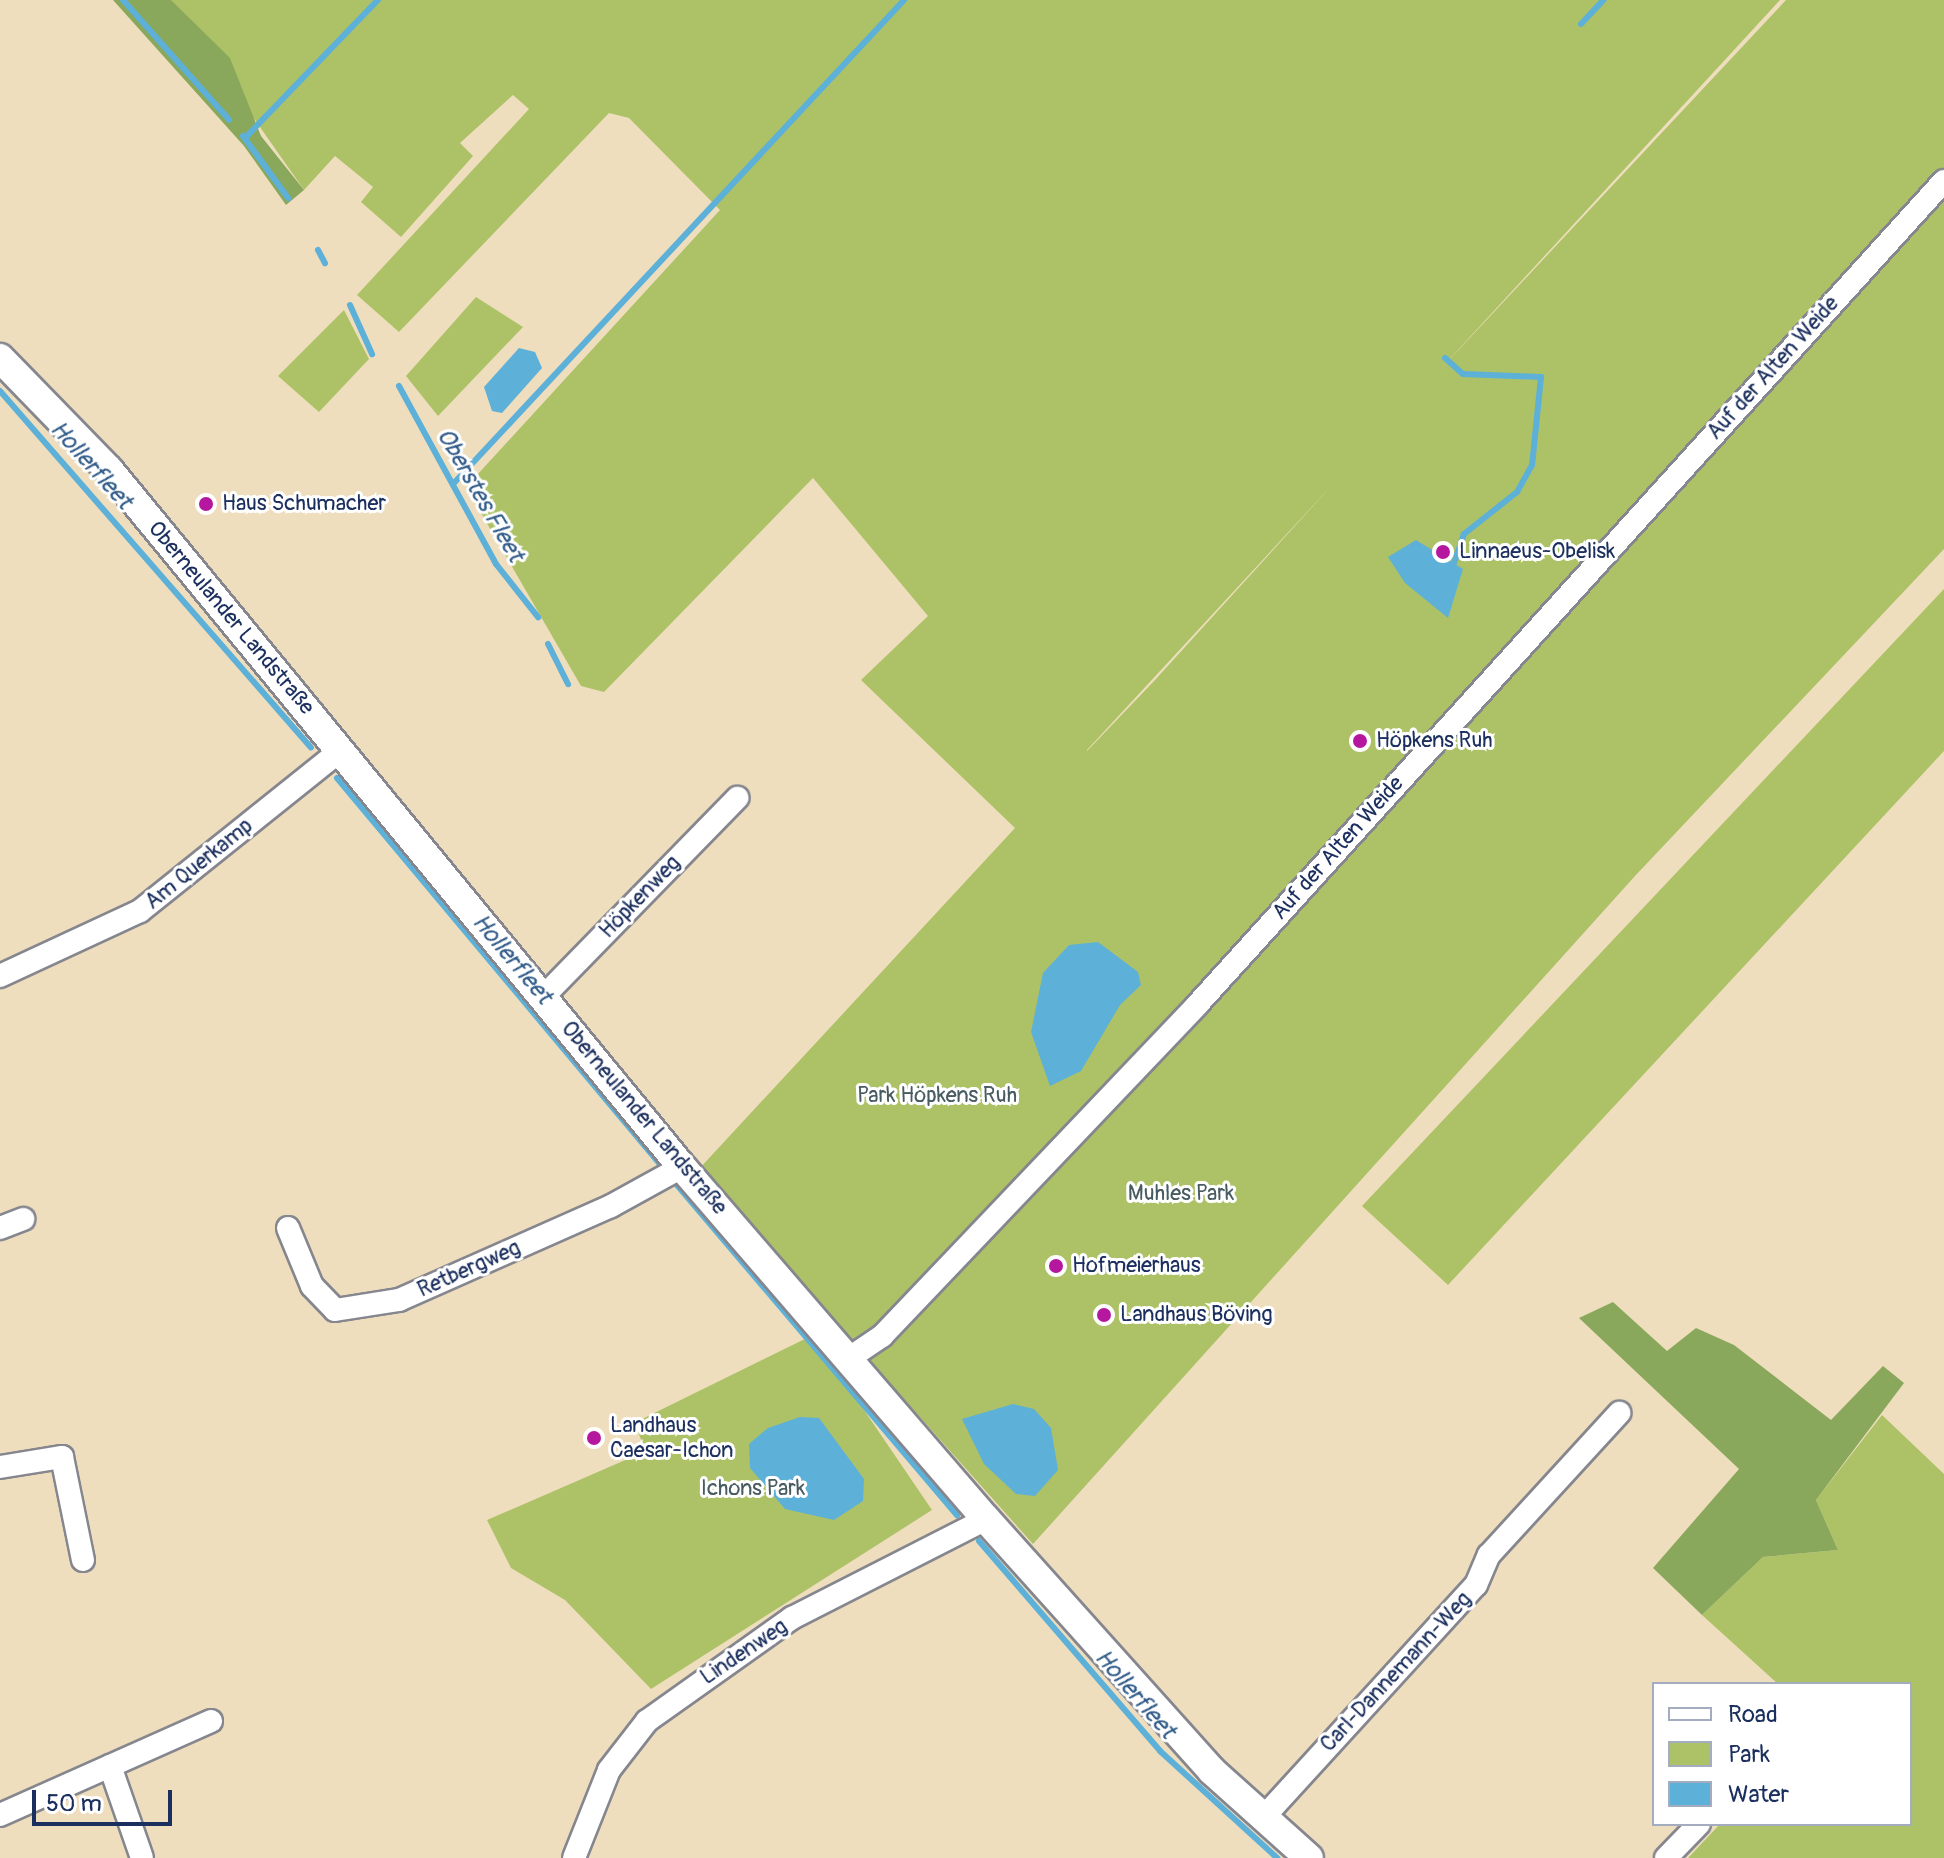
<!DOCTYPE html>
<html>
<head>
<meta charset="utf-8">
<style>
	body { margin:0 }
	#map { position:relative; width:1944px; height:1858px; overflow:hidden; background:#efdebe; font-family:Pangolin,sans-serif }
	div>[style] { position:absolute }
	.green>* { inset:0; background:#adc267 }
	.forest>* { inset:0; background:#8aa85c }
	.water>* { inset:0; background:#5db0d8 }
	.stream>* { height:6px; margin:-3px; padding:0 3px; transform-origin:3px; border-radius:3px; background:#5db0d8 }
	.roads { filter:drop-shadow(2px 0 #85868e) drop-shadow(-2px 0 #85868e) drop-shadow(0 2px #85868e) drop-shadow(0 -2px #85868e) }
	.minor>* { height:22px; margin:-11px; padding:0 11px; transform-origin:11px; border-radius:11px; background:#fff }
	.tertiary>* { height:28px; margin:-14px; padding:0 14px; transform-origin:14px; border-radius:14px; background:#fff }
	.dots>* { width:22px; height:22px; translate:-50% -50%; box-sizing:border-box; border:4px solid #fff; border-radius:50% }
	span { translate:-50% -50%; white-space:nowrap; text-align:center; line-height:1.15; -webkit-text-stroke:6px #fff; paint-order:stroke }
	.street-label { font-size:22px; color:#1b2f5e }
	.poi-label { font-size:22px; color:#1b2f5e }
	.left { translate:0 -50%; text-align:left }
	.park-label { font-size:22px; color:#475b61 }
	.water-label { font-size:24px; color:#325c89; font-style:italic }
	.legend { position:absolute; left:1652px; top:1682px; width:260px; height:144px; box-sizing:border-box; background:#fff; border:2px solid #a4acbf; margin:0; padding:10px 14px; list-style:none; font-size:24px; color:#1b2f5e }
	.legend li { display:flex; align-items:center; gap:16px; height:40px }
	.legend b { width:40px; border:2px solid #a4acbf }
	.scale { position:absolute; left:32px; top:1790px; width:140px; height:36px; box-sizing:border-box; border:4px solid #1b2f5e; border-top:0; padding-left:10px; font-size:24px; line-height:28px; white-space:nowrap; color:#1b2f5e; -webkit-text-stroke:6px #fff; paint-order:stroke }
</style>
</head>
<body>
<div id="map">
	<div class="green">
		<div style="clip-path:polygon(evenodd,171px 0,1780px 0,1435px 375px,1786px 0,1944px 0,1944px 549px,1635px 876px,1033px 1544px,699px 1169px,1015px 828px,861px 680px,928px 616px,813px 478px,604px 692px,581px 686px,466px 487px,720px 210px,629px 118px,609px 113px,399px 332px,357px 295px,529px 109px,513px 95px,460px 143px,473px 156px,401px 237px,361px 202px,373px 187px,335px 156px,304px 190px,171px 0,1333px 484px,1155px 680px,1087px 751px,1087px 750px,1333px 484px)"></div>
		<div style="clip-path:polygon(476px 297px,523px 327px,438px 416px,406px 376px)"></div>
		<div style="clip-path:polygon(344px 310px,369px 359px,319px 412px,278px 376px)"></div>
		<div style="clip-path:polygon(1944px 589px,1944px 751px,1448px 1285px,1362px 1206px)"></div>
		<div style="clip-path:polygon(813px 1335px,932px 1510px,651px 1689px,565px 1600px,511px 1568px,487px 1520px,646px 1451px,634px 1423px)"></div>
		<div style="clip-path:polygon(1882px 1415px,1944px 1474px,1944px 1858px,1688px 1858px,1720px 1824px,1910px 1824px,1910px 1684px,1778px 1684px,1702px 1615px,1763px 1557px,1838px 1550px,1816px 1500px)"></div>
	</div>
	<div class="forest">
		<div style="clip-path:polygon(113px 0,171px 0,230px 58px,261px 136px,304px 190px,286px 205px,244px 146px)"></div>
		<div style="clip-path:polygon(1613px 1302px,1667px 1351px,1696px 1328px,1734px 1345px,1831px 1420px,1883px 1366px,1904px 1383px,1816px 1500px,1838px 1550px,1763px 1557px,1702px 1615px,1653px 1568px,1739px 1469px,1579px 1318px)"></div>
	</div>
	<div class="water">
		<div style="clip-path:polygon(519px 348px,535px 352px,542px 368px,502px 413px,492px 411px,484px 387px)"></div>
		<div style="clip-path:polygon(1416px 540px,1463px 569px,1448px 618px,1405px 583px,1388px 557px)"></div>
		<div style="clip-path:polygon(1098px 942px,1138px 972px,1141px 985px,1120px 1005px,1081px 1071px,1050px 1086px,1031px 1032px,1043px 973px,1069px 945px)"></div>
		<div style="clip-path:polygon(1013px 1404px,1034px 1409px,1051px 1428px,1058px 1470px,1035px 1496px,1016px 1494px,984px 1464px,962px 1419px)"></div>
		<div style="clip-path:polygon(800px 1417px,819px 1418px,864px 1479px,863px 1501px,834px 1520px,785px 1509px,750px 1468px,749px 1444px,768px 1428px)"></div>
	</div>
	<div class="stream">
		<div style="left:123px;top:0;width:160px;rotate:48.5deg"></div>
		<div style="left:1581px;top:24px;width:33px;rotate:-47deg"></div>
		<div style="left:243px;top:136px;width:77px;rotate:54deg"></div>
		<div style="left:245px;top:138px;width:192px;rotate:-46.1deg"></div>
		<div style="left:318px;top:250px;width:15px;rotate:62deg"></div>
		<div style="left:350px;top:305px;width:54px;rotate:65.8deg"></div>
		<div style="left:1445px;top:358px;width:24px;rotate:42deg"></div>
		<div style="left:1463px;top:374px;width:78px;rotate:2.2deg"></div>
		<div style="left:1541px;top:377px;width:88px;rotate:95.8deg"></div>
		<div style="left:1532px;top:465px;width:31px;rotate:119deg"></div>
		<div style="left:1517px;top:492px;width:68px;rotate:141.6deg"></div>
		<div style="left:1464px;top:534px;width:31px;rotate:109deg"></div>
		<div style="left:399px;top:386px;width:203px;rotate:61.4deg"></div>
		<div style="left:496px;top:564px;width:68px;rotate:51.6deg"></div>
		<div style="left:0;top:391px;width:473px;rotate:48.9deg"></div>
		<div style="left:453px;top:484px;width:662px;rotate:-47.02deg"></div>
		<div style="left:548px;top:644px;width:45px;rotate:63.4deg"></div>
		<div style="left:337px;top:778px;width:502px;rotate:50.09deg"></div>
		<div style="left:677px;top:1185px;width:433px;rotate:49.7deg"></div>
		<div style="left:979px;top:1541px;width:277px;rotate:49.2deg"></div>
		<div style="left:1160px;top:1751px;width:159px;rotate:42.4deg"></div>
	</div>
	<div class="roads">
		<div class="minor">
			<div style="left:0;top:976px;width:154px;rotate:-24.9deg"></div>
			<div style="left:140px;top:911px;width:258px;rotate:-38.7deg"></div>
			<div style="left:544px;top:996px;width:277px;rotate:-45.7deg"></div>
			<div style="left:0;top:1228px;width:25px;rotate:-21deg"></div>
			<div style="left:288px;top:1228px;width:63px;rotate:67.5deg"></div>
			<div style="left:312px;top:1286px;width:33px;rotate:46deg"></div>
			<div style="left:335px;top:1310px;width:65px;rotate:-8.9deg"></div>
			<div style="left:399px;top:1300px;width:232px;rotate:-23.9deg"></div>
			<div style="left:611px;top:1206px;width:81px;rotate:-28.8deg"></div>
			<div style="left:848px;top:1359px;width:41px;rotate:-34.1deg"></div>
			<div style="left:882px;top:1336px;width:457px;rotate:-46.4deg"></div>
			<div style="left:1197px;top:1005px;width:1112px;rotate:-47.81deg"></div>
			<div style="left:0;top:1467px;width:63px;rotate:-9.2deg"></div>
			<div style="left:62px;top:1457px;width:105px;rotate:78.5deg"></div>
			<div style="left:110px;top:1766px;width:97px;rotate:70.8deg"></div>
			<div style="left:0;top:1815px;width:231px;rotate:-24deg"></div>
			<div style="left:1262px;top:1819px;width:317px;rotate:-47.6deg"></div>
			<div style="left:1476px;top:1585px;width:33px;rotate:-67deg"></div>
			<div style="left:1489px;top:1555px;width:193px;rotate:-47.5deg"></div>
			<div style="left:574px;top:1858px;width:95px;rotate:-68.3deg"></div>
			<div style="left:609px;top:1770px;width:62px;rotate:-52.2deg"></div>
			<div style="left:647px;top:1721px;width:178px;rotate:-35.4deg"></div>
			<div style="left:792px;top:1618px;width:218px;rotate:-27deg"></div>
			<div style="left:1666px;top:1858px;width:47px;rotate:-45.9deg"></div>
		</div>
		<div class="tertiary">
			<div style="left:0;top:358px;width:156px;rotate:45.8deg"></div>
			<div style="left:109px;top:470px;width:902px;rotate:50.58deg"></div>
			<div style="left:682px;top:1167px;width:465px;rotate:49.2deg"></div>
			<div style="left:986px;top:1519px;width:338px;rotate:48.1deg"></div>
			<div style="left:1212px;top:1771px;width:130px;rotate:41.9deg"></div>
		</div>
	</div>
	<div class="dots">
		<div style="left:206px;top:504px;background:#b5179e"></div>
		<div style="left:1443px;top:552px;background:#b5179e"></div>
		<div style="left:1360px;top:741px;background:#b5179e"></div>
		<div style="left:1056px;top:1266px;background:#b5179e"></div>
		<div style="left:1104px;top:1315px;background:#b5179e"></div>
		<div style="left:594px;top:1438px;background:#b5179e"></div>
	</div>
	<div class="street-label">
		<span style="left:1773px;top:368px;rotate:-48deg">Auf der Alten Weide</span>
		<span style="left:231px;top:618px;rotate:50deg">Oberneulander Landstraße</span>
		<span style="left:1338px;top:848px;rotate:-48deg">Auf der Alten Weide</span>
		<span style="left:199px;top:864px;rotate:-39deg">Am Querkamp</span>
		<span style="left:640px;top:897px;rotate:-46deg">Höpkenweg</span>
		<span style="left:644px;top:1118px;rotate:50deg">Oberneulander Landstraße</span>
		<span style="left:469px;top:1269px;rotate:-24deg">Retbergweg</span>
		<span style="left:744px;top:1652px;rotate:-34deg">Lindenweg</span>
		<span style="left:1396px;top:1672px;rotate:-47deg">Carl-Dannemann-Weg</span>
	</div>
	<div class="poi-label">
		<span class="left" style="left:222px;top:504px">Haus Schumacher</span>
		<span class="left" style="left:1459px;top:552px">Linnaeus-Obelisk</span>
		<span class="left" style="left:1376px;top:741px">Höpkens Ruh</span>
		<span class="left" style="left:1072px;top:1266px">Hofmeierhaus</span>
		<span class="left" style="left:1120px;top:1315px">Landhaus Böving</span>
		<span class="left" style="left:610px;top:1438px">Landhaus<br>Caesar-Ichon</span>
	</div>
	<div class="park-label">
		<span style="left:937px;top:1096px">Park Höpkens Ruh</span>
		<span style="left:1181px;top:1194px">Muhles Park</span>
		<span style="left:753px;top:1489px">Ichons Park</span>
	</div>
	<div class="water-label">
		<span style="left:91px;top:465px;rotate:48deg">Hollerfleet</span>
		<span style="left:480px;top:495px;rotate:60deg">Oberstes Fleet</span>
		<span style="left:512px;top:959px;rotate:50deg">Hollerfleet</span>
		<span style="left:1135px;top:1694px;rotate:49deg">Hollerfleet</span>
	</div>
	<ul class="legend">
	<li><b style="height:10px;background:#fff"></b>Road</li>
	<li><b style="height:22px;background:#adc267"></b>Park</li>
	<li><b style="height:22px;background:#5db0d8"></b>Water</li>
	</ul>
	<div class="scale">50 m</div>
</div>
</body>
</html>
